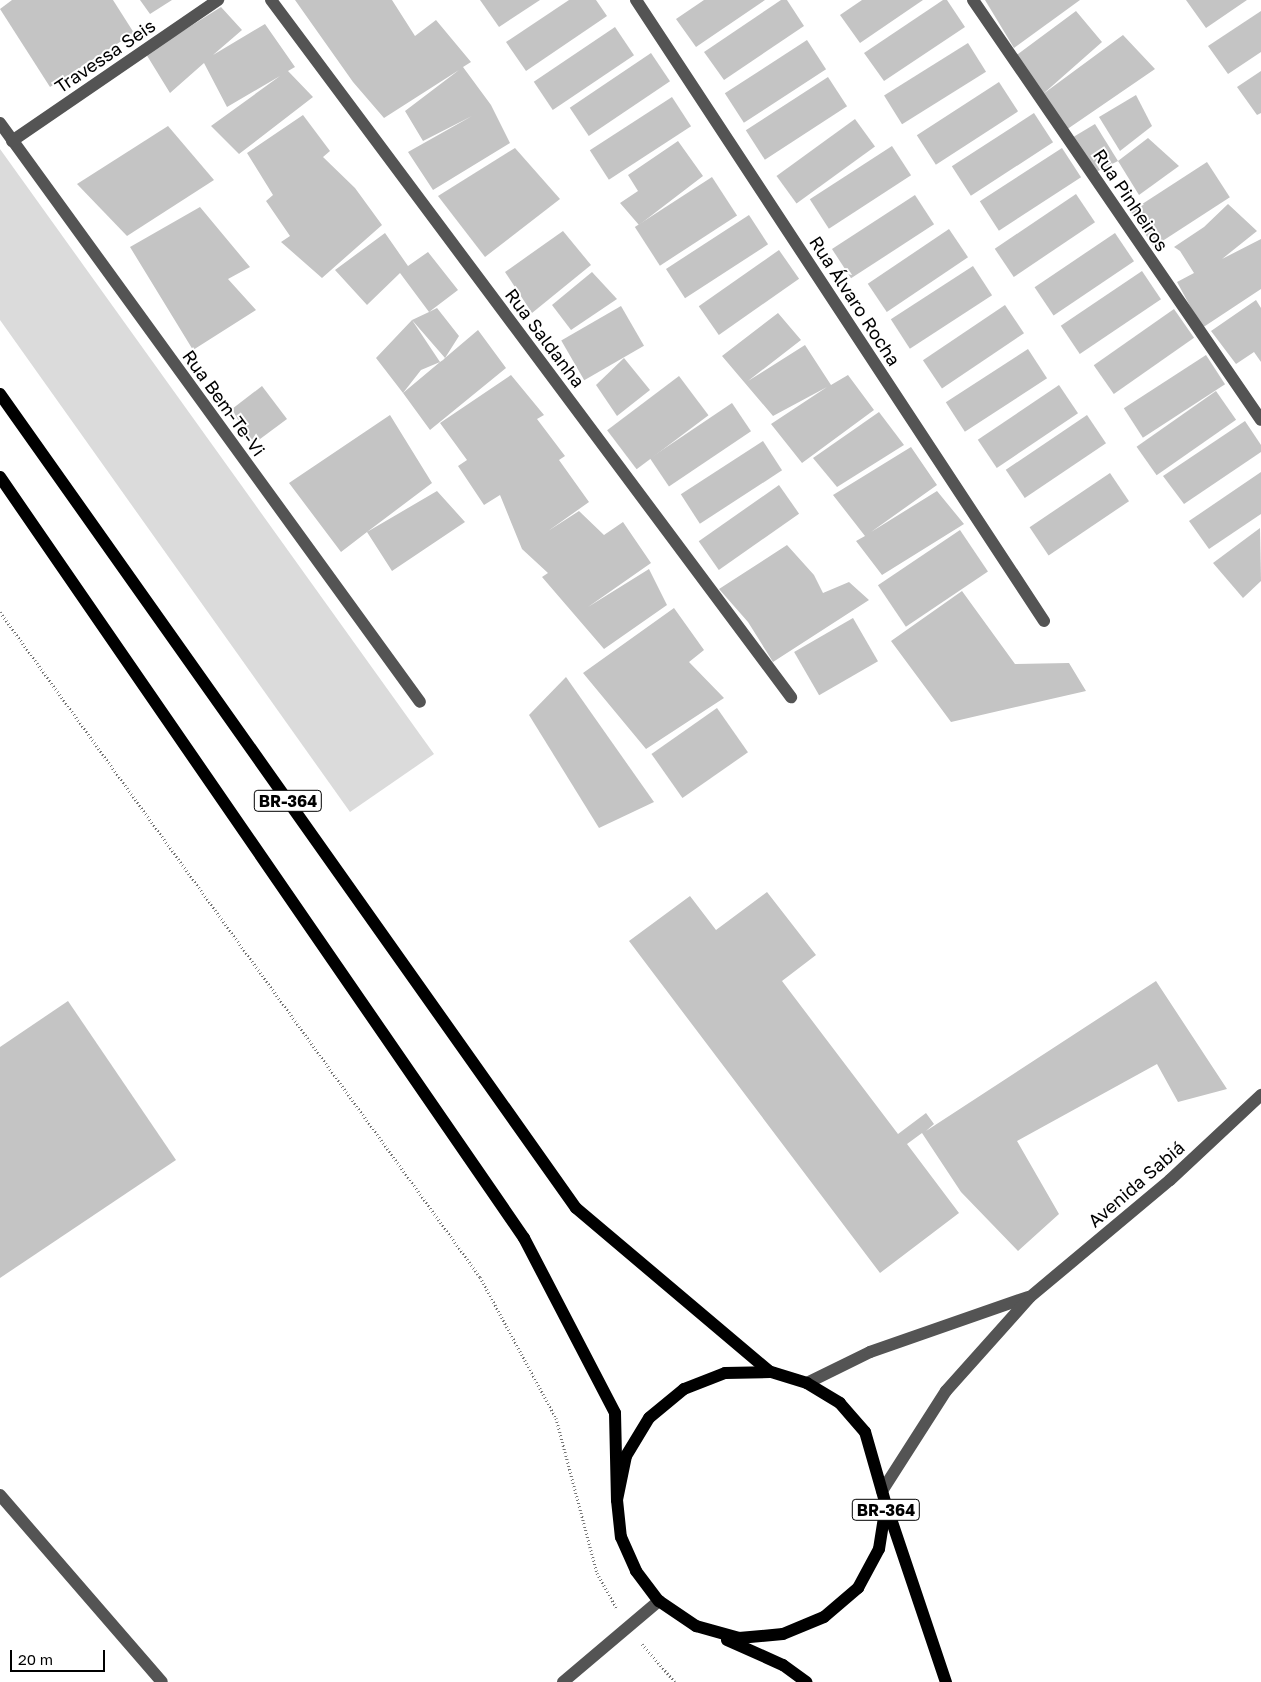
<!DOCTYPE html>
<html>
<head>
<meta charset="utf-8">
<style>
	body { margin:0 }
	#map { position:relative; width:1261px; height:1682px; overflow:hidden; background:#fff; font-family:"Golos Text",sans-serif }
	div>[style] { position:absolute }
	.green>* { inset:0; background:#dbdbdb }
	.building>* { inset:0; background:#c4c4c4; transform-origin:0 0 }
	.path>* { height:3px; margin-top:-1.5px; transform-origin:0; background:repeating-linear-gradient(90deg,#767676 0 1px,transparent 0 3.5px) }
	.minor>* { height:12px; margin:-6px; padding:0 6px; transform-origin:6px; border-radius:6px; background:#545454 }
	.major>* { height:12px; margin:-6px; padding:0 6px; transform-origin:6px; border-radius:6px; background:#000 }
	span { translate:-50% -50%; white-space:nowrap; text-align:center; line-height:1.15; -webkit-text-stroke:4px #fff; paint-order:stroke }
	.shield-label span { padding:1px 4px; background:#fff; border:1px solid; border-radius:4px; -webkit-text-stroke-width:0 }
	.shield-label { font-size:16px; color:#000; font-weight:700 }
	.street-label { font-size:18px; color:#000 }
	.scale { position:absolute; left:10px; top:1650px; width:95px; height:22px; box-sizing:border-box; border:2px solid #000; border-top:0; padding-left:6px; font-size:15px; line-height:18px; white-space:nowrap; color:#000; -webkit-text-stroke:4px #fff; paint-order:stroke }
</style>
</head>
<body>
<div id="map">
	<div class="green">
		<div style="clip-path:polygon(0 149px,434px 754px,350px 812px,0 320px)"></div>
	</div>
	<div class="building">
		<div style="clip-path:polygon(12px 0,113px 0,134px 33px,50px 87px,0 9px)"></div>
		<div style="clip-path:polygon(140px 0,172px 0,150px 14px)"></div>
		<div style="clip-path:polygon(295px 0,392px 0,415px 36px,436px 20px,471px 62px,463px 67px,491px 105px,510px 143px,433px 190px,408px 152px,472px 116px,423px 141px,405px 111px,459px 70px,384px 118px,353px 82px)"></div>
		<div style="clip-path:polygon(480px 0,540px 0,499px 27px)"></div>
		<div style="clip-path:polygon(569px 0,596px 0,607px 16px,526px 71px,506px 42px)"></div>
		<div style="clip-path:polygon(704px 0,765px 0,696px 47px,676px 19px)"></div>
		<div style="clip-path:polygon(781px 0,787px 0,804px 26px,724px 80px,704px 52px)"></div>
		<div style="clip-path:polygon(862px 0,923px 0,860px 43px,840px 15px)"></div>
		<div style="clip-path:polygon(943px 0,947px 0,965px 27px,884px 81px,864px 53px)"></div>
		<div style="clip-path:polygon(985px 0,1080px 0,1014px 48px)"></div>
		<div style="clip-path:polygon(1186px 0,1247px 0,1206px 28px)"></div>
		<div style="clip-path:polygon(221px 7px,242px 30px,213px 55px,265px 24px,295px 67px,288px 71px,313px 97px,239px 154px,211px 126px,280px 76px,227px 107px,204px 63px,170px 93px,146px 54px)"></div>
		<div style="clip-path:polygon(1076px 11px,1102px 42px,1043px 94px,1123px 35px,1155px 69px,1066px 130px,1014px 57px)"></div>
		<div style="clip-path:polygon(1261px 11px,1261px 52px,1228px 74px,1208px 46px)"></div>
		<div style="left:615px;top:27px;width:34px;height:98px;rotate:56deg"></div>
		<div style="left:807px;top:40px;width:35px;height:98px;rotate:57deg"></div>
		<div style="left:968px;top:43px;width:34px;height:99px;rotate:58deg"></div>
		<div style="left:651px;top:53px;width:34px;height:98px;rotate:56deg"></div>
		<div style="clip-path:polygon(1261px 71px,1261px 113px,1257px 115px,1237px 87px)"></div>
		<div style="left:828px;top:77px;width:35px;height:98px;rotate:57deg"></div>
		<div style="left:999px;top:82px;width:35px;height:98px;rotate:57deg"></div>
		<div style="clip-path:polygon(1136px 95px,1152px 126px,1120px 151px,1099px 117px)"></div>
		<div style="left:672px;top:97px;width:35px;height:98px;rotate:57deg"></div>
		<div style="left:1034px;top:113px;width:35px;height:98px;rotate:57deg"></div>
		<div style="clip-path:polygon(303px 115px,330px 151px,323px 157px,355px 188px,382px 225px,322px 278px,281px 242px,290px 236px,266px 201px,273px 195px,247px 153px)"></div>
		<div style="left:855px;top:119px;width:34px;height:97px;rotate:54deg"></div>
		<div style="clip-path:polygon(1095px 124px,1118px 161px,1094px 173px,1070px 139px)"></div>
		<div style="clip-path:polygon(168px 126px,214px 180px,127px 236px,77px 184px)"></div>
		<div style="clip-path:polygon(1148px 138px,1179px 166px,1139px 195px,1118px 161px)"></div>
		<div style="clip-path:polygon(678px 141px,703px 176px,639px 225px,620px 203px,638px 191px,628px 175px)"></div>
		<div style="left:892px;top:146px;width:35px;height:98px;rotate:57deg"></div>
		<div style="clip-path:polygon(515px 148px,560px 199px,485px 257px,438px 196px)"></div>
		<div style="left:1062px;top:148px;width:35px;height:98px;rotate:57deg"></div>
		<div style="left:1207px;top:162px;width:42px;height:91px;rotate:57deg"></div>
		<div style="left:712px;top:177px;width:46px;height:92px;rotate:57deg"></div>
		<div style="left:1076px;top:194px;width:34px;height:98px;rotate:56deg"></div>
		<div style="left:915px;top:195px;width:35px;height:99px;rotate:57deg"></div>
		<div style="clip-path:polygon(1228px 204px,1257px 231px,1222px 259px,1261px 239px,1261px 289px,1202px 328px,1177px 282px,1194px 273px,1180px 251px,1174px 247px,1204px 227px)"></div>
		<div style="clip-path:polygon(200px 207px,250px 267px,228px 279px,256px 310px,193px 350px,130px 247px)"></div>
		<div style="left:749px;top:215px;width:35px;height:99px;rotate:57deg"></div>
		<div style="left:949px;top:229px;width:34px;height:98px;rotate:56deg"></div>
		<div style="clip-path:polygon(563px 231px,591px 265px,532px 313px,505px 272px)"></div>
		<div style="clip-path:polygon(evenodd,385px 233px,408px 266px,428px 252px,458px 290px,429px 312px,437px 308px,459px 336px,445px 358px,478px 330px,506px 368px,430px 430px,403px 393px,440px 362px,421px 370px,403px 393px,376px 358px,412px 320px,429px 312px,400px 273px,367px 305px,335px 270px,385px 233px,412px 320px,445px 358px,443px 360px,440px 362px,412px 320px)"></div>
		<div style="left:1115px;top:233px;width:34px;height:97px;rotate:56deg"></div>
		<div style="left:779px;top:250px;width:35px;height:98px;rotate:55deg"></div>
		<div style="left:973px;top:266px;width:35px;height:98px;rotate:57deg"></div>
		<div style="left:1142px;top:271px;width:34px;height:98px;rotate:56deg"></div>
		<div style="clip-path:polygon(592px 272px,617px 299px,571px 330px,552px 305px)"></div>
		<div style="clip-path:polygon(1256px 300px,1261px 308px,1261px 362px,1254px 352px,1236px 364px,1211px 331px)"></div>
		<div style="left:1005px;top:305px;width:34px;height:99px;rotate:56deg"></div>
		<div style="left:621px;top:306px;width:46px;height:69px;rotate:60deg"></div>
		<div style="left:1174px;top:309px;width:35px;height:98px;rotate:55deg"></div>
		<div style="clip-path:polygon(778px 313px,801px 340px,748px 381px,805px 345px,831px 385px,848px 375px,874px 410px,802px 463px,771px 424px,827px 387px,773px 416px,722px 356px)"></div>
		<div style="left:1028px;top:349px;width:35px;height:98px;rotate:57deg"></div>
		<div style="left:1206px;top:355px;width:35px;height:98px;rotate:57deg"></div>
		<div style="clip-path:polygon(624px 358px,650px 390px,617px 416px,596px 385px)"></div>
		<div style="clip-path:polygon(511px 375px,544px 415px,537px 419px,565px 456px,559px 460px,589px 502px,548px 531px,579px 511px,604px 535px,623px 522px,651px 563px,588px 607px,649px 569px,667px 605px,604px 649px,542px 577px,548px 573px,522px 549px,500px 495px,484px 505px,458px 466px,467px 460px,440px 423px)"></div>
		<div style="left:679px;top:376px;width:49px;height:90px;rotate:53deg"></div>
		<div style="left:1059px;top:385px;width:34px;height:98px;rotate:56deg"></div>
		<div style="clip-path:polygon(262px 386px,287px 419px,252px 445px,232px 409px)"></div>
		<div style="left:1216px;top:391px;width:35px;height:97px;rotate:55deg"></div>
		<div style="left:732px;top:403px;width:34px;height:99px;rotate:56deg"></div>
		<div style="clip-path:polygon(879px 412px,904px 445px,837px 487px,813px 458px)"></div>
		<div style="clip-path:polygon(390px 415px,432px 483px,367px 532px,437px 491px,465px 522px,392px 571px,367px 532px,341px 552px,289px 483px)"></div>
		<div style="left:1087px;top:415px;width:34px;height:98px;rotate:56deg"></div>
		<div style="clip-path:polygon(1245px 421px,1261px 445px,1261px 452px,1184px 504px,1163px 476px)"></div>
		<div style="left:763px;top:441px;width:35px;height:98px;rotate:57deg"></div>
		<div style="clip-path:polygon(911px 447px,937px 485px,871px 532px,937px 491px,964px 524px,882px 575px,856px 541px,865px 536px,833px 495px)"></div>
		<div style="clip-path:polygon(1261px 472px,1261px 514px,1209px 549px,1189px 521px)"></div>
		<div style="left:1110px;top:473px;width:34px;height:97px;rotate:56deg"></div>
		<div style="left:779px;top:485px;width:35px;height:98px;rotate:55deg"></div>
		<div style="clip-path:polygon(1260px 528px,1261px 581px,1243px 598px,1213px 563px)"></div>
		<div style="left:960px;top:530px;width:50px;height:99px;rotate:56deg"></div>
		<div style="clip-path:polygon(787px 545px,814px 575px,823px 593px,849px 582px,869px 600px,773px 662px,748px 622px,719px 589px)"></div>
		<div style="clip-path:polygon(962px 591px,1015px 664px,1069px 663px,1086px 691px,951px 722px,891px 641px)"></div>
		<div style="clip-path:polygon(674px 608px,704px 650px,689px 662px,724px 698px,646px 749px,583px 673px)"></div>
		<div style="left:853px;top:618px;width:50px;height:68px;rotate:60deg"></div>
		<div style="clip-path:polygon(566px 677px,654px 802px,599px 828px,529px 715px)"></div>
		<div style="left:717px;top:708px;width:54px;height:80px;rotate:55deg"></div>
		<div style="clip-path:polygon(767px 892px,816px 955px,782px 981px,898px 1134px,926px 1113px,934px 1124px,926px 1131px,1156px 981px,1227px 1089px,1178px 1102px,1157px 1064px,1017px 1141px,1059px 1214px,1018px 1251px,961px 1192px,922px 1133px,907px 1144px,959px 1213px,880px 1273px,629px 941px,690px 896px,716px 930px)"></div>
		<div style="clip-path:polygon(68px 1001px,176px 1160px,0 1278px,0 1047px)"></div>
	</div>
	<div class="path">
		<div style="left:0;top:612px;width:820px;rotate:54.18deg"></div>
		<div style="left:480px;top:1277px;width:160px;rotate:61.7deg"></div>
		<div style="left:556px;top:1418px;width:160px;rotate:75.2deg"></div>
		<div style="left:597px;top:1573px;width:41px;rotate:60.9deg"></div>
		<div style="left:642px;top:1644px;width:50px;rotate:49deg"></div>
	</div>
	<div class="minor">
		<div style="left:271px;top:0;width:870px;rotate:53.28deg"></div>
		<div style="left:636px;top:0;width:743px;rotate:56.69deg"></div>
		<div style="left:973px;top:0;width:509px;rotate:55.56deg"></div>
		<div style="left:0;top:123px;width:715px;rotate:54.04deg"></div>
		<div style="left:12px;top:141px;width:250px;rotate:-34.4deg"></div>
		<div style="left:807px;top:1383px;width:70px;rotate:-26.2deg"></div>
		<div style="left:870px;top:1352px;width:167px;rotate:-19.2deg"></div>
		<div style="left:882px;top:1491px;width:119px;rotate:-57.4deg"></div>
		<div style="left:946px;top:1391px;width:126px;rotate:-48.2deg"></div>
		<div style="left:1030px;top:1297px;width:182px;rotate:-39.9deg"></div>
		<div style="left:1170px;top:1180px;width:125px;rotate:-43deg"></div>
		<div style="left:0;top:1495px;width:247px;rotate:49.1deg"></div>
		<div style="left:563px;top:1682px;width:126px;rotate:-40.2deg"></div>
	</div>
	<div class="major">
		<div style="left:0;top:394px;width:997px;rotate:54.72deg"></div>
		<div style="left:576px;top:1208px;width:254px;rotate:40.2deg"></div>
		<div style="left:0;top:477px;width:924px;rotate:55.45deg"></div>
		<div style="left:524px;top:1238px;width:197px;rotate:62.5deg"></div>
		<div style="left:615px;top:1413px;width:87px;rotate:88.7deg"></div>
		<div style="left:617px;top:1500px;width:37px;rotate:84deg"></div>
		<div style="left:621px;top:1537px;width:37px;rotate:66deg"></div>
		<div style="left:636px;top:1571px;width:38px;rotate:53deg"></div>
		<div style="left:659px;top:1601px;width:45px;rotate:34deg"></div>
		<div style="left:696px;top:1626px;width:45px;rotate:15.6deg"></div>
		<div style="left:739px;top:1638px;width:44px;rotate:-5.2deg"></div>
		<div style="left:783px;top:1634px;width:44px;rotate:-22.5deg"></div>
		<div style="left:824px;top:1617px;width:45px;rotate:-40.5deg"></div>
		<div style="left:858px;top:1588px;width:44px;rotate:-61.7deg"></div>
		<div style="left:879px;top:1549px;width:45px;rotate:-81deg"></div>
		<div style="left:886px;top:1505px;width:76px;rotate:-106deg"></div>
		<div style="left:865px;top:1432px;width:38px;rotate:-131deg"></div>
		<div style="left:840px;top:1403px;width:39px;rotate:-149deg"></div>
		<div style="left:807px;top:1383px;width:39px;rotate:-163deg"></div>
		<div style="left:770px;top:1372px;width:45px;rotate:178.7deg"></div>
		<div style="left:725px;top:1373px;width:44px;rotate:158.7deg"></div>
		<div style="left:684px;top:1389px;width:45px;rotate:140.4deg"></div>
		<div style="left:649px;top:1418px;width:44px;rotate:121.2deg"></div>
		<div style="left:626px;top:1456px;width:45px;rotate:101.6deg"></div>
		<div style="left:887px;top:1507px;width:185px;rotate:71.4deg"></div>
		<div style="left:727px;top:1640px;width:61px;rotate:24.1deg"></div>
		<div style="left:783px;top:1665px;width:29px;rotate:36deg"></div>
	</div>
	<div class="shield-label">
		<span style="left:288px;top:801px">BR-364</span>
		<span style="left:886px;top:1510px">BR-364</span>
	</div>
	<div class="street-label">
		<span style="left:105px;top:56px;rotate:-34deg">Travessa Seis</span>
		<span style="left:1131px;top:200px;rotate:56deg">Rua Pinheiros</span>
		<span style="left:855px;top:301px;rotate:57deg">Rua Álvaro Rocha</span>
		<span style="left:545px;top:338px;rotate:53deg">Rua Saldanha</span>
		<span style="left:224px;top:403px;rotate:54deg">Rua Bem-Te-Vi</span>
		<span style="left:1136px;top:1184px;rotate:-41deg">Avenida Sabiá</span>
	</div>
	<div class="scale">20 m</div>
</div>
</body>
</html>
